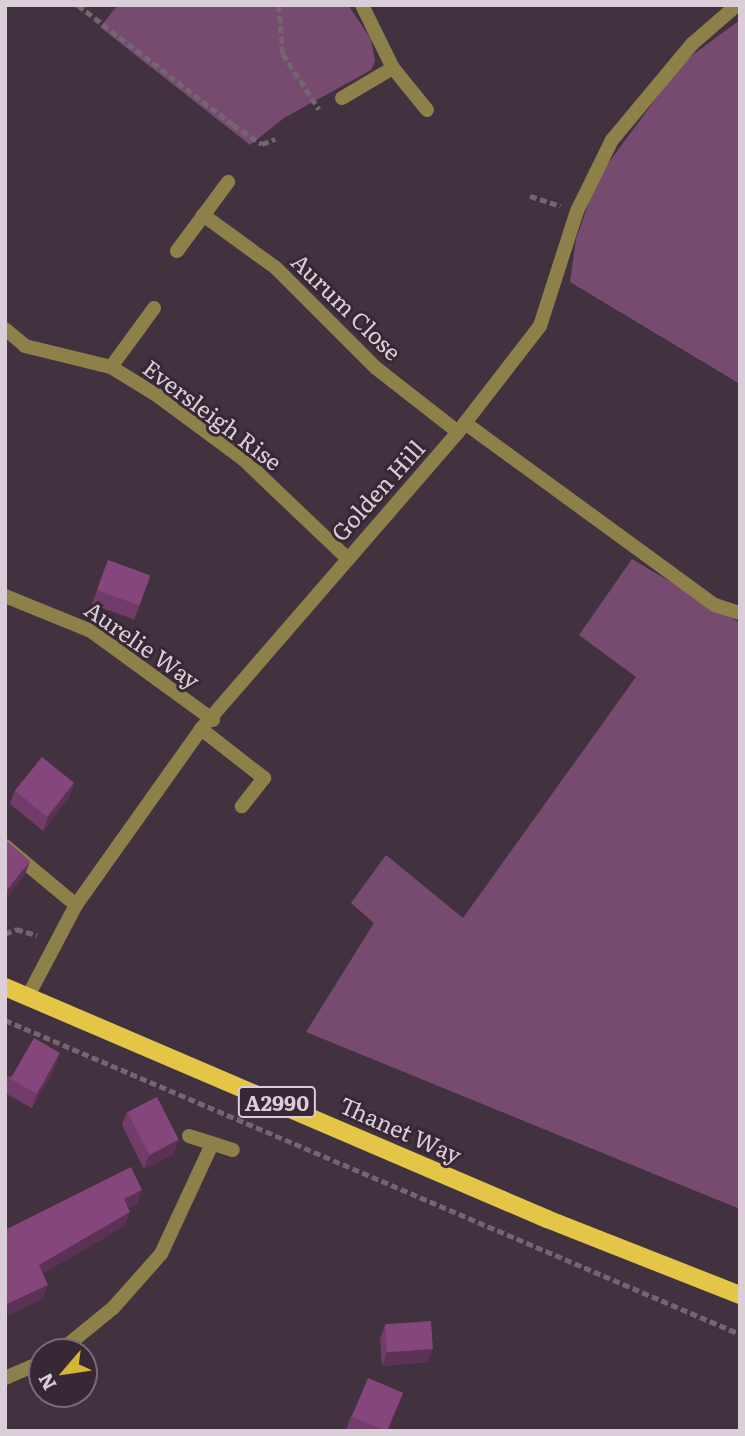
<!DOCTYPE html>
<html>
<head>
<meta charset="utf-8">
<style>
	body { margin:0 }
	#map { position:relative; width:745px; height:1436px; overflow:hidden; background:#42323f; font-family:Literata,serif }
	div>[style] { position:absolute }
	.green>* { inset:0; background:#774a70 }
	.path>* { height:4.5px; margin-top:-2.25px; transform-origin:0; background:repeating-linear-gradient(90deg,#746571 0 7px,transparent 0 10.5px) }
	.lane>* { height:14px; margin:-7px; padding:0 7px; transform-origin:7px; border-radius:7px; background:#8d8048 }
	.street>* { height:14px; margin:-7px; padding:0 7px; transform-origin:7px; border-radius:7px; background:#8d8048 }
	.primary>* { height:18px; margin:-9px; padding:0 9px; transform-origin:9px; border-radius:9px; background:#e3c647 }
	.wall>* { inset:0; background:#723c6a; transform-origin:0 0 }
	.shaded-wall>* { inset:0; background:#5c3156 }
	.building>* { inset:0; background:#84467b; transform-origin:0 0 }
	span { translate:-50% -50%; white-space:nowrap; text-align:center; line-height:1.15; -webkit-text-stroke:6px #382835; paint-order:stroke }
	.shield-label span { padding:2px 5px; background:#382835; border:2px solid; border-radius:5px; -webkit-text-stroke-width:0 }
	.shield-label { font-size:21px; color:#dacfd8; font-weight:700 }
	.street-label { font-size:23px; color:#dacfd8 }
	.frame { position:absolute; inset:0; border:7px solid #dacfd8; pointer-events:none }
	.north { position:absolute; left:28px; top:1338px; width:70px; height:70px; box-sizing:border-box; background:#382835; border:2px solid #796b76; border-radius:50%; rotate:241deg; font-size:19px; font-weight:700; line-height:28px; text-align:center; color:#dacfd8 }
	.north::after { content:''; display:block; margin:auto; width:24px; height:32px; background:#d3b635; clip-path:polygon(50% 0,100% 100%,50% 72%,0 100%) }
</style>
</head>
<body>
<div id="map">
	<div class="green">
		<div style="clip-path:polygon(118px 5px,348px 5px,371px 39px,375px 61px,371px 70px,284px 118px,250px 145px,100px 27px)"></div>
		<div style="clip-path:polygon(740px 20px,740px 384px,570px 282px,576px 239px,598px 177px,683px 62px)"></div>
		<div style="clip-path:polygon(632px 559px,740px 623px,740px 1209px,306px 1032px,374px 923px,351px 903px,386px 855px,463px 918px,636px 677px,579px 635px)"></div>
	</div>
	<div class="path">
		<div style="left:78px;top:5px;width:196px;rotate:37.7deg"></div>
		<div style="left:233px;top:125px;width:35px;rotate:33deg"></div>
		<div style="left:262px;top:144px;width:14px;rotate:-21deg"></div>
		<div style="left:279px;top:5px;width:49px;rotate:85.3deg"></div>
		<div style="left:283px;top:54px;width:66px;rotate:56.8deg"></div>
		<div style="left:530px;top:196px;width:32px;rotate:18deg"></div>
		<div style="left:5px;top:934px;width:12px;rotate:-24deg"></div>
		<div style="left:16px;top:929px;width:22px;rotate:16deg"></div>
		<div style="left:5px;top:1020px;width:799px;rotate:23.13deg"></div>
	</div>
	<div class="lane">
		<div style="left:5px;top:846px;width:92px;rotate:39.7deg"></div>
	</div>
	<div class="street">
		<div style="left:362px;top:5px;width:70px;rotate:63.8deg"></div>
		<div style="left:393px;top:68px;width:54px;rotate:51deg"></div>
		<div style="left:342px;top:98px;width:59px;rotate:-30.5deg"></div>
		<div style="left:203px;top:215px;width:90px;rotate:36deg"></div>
		<div style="left:276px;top:268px;width:141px;rotate:45deg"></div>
		<div style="left:376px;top:368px;width:104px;rotate:38deg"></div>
		<div style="left:177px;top:251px;width:86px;rotate:-53.5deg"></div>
		<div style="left:5px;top:329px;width:26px;rotate:40deg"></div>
		<div style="left:25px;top:346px;width:89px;rotate:13.7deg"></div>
		<div style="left:111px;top:367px;width:55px;rotate:31.7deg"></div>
		<div style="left:158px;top:396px;width:106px;rotate:36.5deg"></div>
		<div style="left:243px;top:459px;width:144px;rotate:43.6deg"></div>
		<div style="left:111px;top:367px;width:73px;rotate:-53.9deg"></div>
		<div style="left:465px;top:423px;width:309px;rotate:36.1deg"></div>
		<div style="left:715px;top:605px;width:26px;rotate:18deg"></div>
		<div style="left:5px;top:596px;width:93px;rotate:22.1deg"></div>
		<div style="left:91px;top:631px;width:151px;rotate:36.1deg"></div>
		<div style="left:201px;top:729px;width:80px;rotate:37.9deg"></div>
		<div style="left:264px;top:778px;width:36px;rotate:128deg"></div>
		<div style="left:28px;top:996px;width:103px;rotate:-62.2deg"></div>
		<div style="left:76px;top:905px;width:216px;rotate:-54.6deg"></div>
		<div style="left:201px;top:729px;width:393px;rotate:-49.1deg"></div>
		<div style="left:458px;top:432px;width:134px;rotate:-52.3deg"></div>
		<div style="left:540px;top:326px;width:121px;rotate:-72.2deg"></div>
		<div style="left:577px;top:211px;width:79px;rotate:-63.8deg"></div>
		<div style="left:612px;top:140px;width:125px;rotate:-50.2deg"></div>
		<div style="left:692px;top:44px;width:60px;rotate:-40.9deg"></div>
		<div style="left:189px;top:1136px;width:46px;rotate:17.7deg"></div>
		<div style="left:59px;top:1352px;width:70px;rotate:-39.2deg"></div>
		<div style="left:113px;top:1308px;width:72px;rotate:-48.4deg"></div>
		<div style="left:161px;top:1254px;width:121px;rotate:-65.1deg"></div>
		<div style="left:5px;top:1378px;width:40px;rotate:-23.4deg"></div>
	</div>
	<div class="primary">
		<div style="left:5px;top:987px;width:590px;rotate:23.17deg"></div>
		<div style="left:547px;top:1219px;width:207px;rotate:21.5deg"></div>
	</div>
	<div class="wall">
		<div style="left:108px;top:560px;width:45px;height:47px;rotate:20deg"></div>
		<div style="clip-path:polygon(74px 783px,69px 797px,43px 831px,10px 804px,15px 790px)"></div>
		<div style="clip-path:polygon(55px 1067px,32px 1108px,5px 1093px,5px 1082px,7px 1077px)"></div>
		<div style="clip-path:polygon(127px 1111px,174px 1154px,144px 1169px,122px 1125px)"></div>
		<div style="clip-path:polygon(385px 1325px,428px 1362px,382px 1366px,380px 1339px)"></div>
		<div style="clip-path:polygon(403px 1393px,388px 1431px,348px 1431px,346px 1430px,351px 1416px)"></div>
	</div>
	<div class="shaded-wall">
		<div style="clip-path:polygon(74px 783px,69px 797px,43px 831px,48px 817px)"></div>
		<div style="clip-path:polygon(30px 861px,25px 875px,5px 900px,5px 896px,7px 890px)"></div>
		<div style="clip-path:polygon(60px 1053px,55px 1067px,32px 1108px,37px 1094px)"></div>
		<div style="clip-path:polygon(179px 1140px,174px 1154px,144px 1169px,149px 1155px)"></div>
		<div style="clip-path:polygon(142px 1190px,137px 1204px,119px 1213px,124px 1199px)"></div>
		<div style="clip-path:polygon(130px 1212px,125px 1226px,34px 1279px,39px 1265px)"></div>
		<div style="clip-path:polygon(48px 1285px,43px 1299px,5px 1317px,5px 1305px)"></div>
		<div style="clip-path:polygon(433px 1349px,428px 1362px,382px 1366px,387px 1352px)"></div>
		<div style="clip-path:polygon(403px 1393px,398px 1407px,388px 1431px,386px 1431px)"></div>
	</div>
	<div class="building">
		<div style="left:108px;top:560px;width:45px;height:32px;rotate:20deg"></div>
		<div style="left:42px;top:757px;width:41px;height:43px;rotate:39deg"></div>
		<div style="clip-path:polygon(5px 839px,30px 861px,7px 890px,5px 888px)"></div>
		<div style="left:34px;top:1038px;width:30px;height:47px;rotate:30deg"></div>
		<div style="left:157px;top:1097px;width:48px;height:33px;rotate:63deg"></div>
		<div style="clip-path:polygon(131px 1167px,142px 1190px,124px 1199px,130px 1212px,39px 1265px,48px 1285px,5px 1305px,5px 1230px)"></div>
		<div style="left:431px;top:1321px;width:28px;height:46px;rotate:86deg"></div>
		<div style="left:368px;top:1378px;width:38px;height:42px;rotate:23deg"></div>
	</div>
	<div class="shield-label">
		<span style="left:277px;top:1102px">A2990</span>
	</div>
	<div class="street-label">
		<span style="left:347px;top:306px;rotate:44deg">Aurum Close</span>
		<span style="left:213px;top:414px;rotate:37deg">Eversleigh Rise</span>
		<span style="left:377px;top:490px;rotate:-48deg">Golden Hill</span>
		<span style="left:143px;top:644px;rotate:35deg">Aurelie Way</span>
		<span style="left:401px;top:1129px;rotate:24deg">Thanet Way</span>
	</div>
	<div class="frame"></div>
	<div class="north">N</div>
</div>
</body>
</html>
